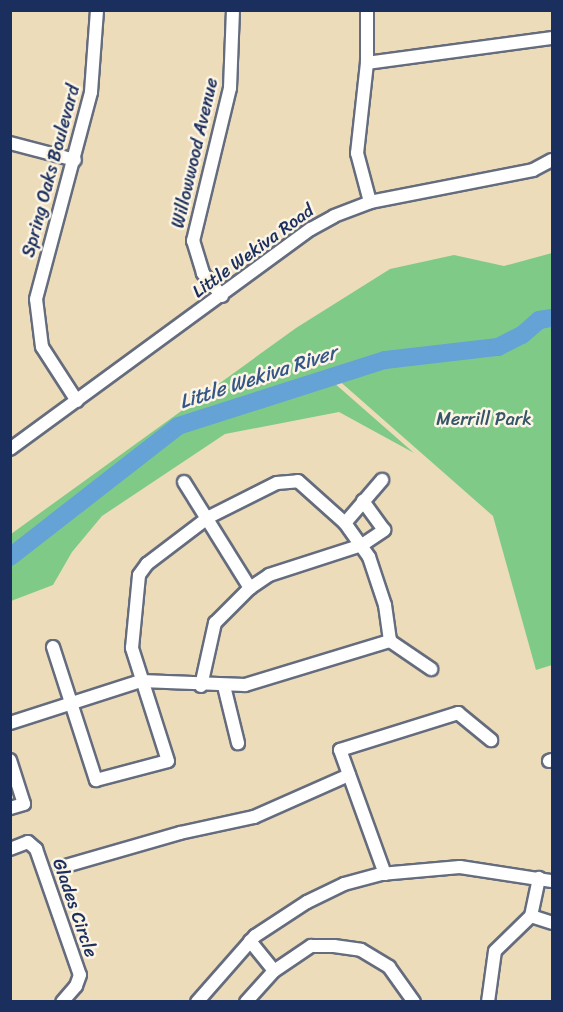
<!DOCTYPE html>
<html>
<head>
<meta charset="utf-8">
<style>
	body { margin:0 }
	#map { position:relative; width:563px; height:1012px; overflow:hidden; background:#eddcba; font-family:Sriracha,sans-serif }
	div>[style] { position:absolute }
	.green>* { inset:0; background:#80ca88 }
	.river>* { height:18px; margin:-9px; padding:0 9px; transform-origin:9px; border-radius:9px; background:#65a2d6 }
	.roads { filter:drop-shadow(2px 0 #646c7e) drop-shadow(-2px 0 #646c7e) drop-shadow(0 2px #646c7e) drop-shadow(0 -2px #646c7e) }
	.minor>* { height:12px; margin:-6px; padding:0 6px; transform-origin:6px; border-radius:6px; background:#fff }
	span { translate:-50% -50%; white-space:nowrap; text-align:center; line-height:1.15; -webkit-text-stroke:5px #fcf5e5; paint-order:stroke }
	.street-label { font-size:18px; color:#1b2f5e }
	.park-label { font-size:18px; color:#345668 }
	.water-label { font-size:20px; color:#355788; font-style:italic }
	.frame { position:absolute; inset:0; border:12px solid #1b2f5e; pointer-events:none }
</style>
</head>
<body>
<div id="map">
	<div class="green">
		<div style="clip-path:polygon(552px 253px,552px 315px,537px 317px,496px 344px,421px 353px,332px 375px,333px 382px,414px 453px,339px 412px,225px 434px,102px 516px,72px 552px,53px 585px,11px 601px,11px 534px,296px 328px,390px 269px,454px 255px,504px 266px)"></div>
		<div style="clip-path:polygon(552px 320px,552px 665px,536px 670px,493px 516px,336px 378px,422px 358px,498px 349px,540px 321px)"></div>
	</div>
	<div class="river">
		<div style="left:10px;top:557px;width:213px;rotate:-37.9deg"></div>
		<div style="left:178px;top:426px;width:217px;rotate:-17.7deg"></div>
		<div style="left:385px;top:360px;width:114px;rotate:-6.6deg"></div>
		<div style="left:498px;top:347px;width:27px;rotate:-27deg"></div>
		<div style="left:522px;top:335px;width:23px;rotate:-41deg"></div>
		<div style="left:539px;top:320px;width:13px;rotate:-9deg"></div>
	</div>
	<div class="roads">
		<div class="minor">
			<div style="left:367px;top:10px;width:53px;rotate:90deg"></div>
			<div style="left:367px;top:63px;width:91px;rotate:96.3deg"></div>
			<div style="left:357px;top:153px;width:51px;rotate:75.1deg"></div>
			<div style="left:367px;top:63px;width:187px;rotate:-7.7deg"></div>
			<div style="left:10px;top:143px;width:67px;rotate:14.7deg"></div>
			<div style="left:222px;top:296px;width:30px;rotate:-130deg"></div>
			<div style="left:203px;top:273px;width:34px;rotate:-107deg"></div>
			<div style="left:193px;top:241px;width:157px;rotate:-76.4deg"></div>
			<div style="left:230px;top:88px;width:78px;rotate:-87.8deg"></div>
			<div style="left:77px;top:401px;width:64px;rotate:-122.9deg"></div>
			<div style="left:42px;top:347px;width:48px;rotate:-97.1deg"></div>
			<div style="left:36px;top:299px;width:214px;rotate:-75.1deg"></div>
			<div style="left:91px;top:92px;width:82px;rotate:-85.8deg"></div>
			<div style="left:10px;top:449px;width:373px;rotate:-36.2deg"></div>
			<div style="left:311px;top:229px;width:26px;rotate:-29deg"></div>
			<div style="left:334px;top:216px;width:39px;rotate:-21deg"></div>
			<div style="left:370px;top:202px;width:166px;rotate:-11.1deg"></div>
			<div style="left:533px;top:170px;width:21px;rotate:-28deg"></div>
			<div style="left:184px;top:482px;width:125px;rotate:58.1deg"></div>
			<div style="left:345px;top:523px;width:57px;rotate:-49.3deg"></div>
			<div style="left:390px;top:641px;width:50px;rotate:34.3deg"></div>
			<div style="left:53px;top:647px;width:140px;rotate:72.1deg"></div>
			<div style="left:96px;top:780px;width:74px;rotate:-14.8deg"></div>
			<div style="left:168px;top:761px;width:119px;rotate:-107.7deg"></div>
			<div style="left:132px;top:648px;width:73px;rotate:-84.5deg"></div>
			<div style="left:139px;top:575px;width:14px;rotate:-54deg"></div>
			<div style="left:147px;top:564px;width:78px;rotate:-37.2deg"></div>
			<div style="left:209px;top:517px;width:76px;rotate:-26.6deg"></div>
			<div style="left:277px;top:483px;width:21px;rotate:-5deg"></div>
			<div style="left:298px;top:481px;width:63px;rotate:41.8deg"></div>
			<div style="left:345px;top:523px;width:42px;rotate:54.8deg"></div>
			<div style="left:369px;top:557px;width:51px;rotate:71.6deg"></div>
			<div style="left:385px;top:605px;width:36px;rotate:82deg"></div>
			<div style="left:201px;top:686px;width:65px;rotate:-77.5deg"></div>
			<div style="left:215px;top:623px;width:49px;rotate:-45deg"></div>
			<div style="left:250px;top:588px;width:23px;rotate:-34deg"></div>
			<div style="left:269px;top:575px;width:98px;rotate:-17.9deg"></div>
			<div style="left:362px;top:545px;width:27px;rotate:-34deg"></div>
			<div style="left:384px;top:530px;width:36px;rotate:-126deg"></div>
			<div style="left:224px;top:686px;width:59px;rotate:76.2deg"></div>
			<div style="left:10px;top:723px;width:138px;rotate:-17.8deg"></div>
			<div style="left:141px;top:681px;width:104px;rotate:2.2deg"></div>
			<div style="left:245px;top:685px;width:152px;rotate:-16.9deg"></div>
			<div style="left:10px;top:760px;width:46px;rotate:72.3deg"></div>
			<div style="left:24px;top:804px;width:15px;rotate:164deg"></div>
			<div style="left:549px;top:761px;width:3px;rotate:-18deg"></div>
			<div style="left:10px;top:849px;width:19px;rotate:-21deg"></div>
			<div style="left:28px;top:842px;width:11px;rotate:41deg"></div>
			<div style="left:36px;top:849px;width:133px;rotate:70.8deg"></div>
			<div style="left:80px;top:975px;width:12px;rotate:110deg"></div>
			<div style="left:76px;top:986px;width:21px;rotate:131deg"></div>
			<div style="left:62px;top:867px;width:123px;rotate:-16.1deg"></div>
			<div style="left:180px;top:833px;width:76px;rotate:-12.2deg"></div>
			<div style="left:254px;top:817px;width:104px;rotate:-23.9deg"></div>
			<div style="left:385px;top:874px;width:132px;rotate:-109.9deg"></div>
			<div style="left:340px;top:750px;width:124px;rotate:-17.4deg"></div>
			<div style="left:458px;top:713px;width:43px;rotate:39.3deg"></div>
			<div style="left:531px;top:916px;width:39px;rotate:-78deg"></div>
			<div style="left:250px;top:941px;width:38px;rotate:51deg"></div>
			<div style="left:197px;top:1002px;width:88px;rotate:-48.7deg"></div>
			<div style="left:255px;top:936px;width:62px;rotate:-33.2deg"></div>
			<div style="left:307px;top:902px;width:41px;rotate:-25.9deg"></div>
			<div style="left:344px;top:884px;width:38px;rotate:-15deg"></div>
			<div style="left:381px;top:874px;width:79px;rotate:-5.1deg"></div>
			<div style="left:460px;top:867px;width:93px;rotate:8.7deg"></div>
			<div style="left:246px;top:1002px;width:42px;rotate:-47.9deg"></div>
			<div style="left:274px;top:971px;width:45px;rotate:-34deg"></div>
			<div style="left:311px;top:946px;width:23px"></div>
			<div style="left:334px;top:946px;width:27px;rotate:8deg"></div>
			<div style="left:361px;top:950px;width:33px;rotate:31deg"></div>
			<div style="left:389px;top:967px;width:43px;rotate:54.5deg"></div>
			<div style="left:488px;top:1002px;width:51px;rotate:-82.2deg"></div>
			<div style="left:495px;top:951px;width:50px;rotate:-44.2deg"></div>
			<div style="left:531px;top:916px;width:22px;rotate:18deg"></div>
		</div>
	</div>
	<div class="street-label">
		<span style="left:195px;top:153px;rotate:-77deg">Willowwood Avenue</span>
		<span style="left:51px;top:171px;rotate:-75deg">Spring Oaks Boulevard</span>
		<span style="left:253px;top:251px;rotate:-36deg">Little Wekiva Road</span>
		<span style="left:75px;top:908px;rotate:71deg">Glades Circle</span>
	</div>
	<div class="park-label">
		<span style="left:484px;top:419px">Merrill Park</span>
	</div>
	<div class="water-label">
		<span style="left:258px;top:377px;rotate:-18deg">Little Wekiva River</span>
	</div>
	<div class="frame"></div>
</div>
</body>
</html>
